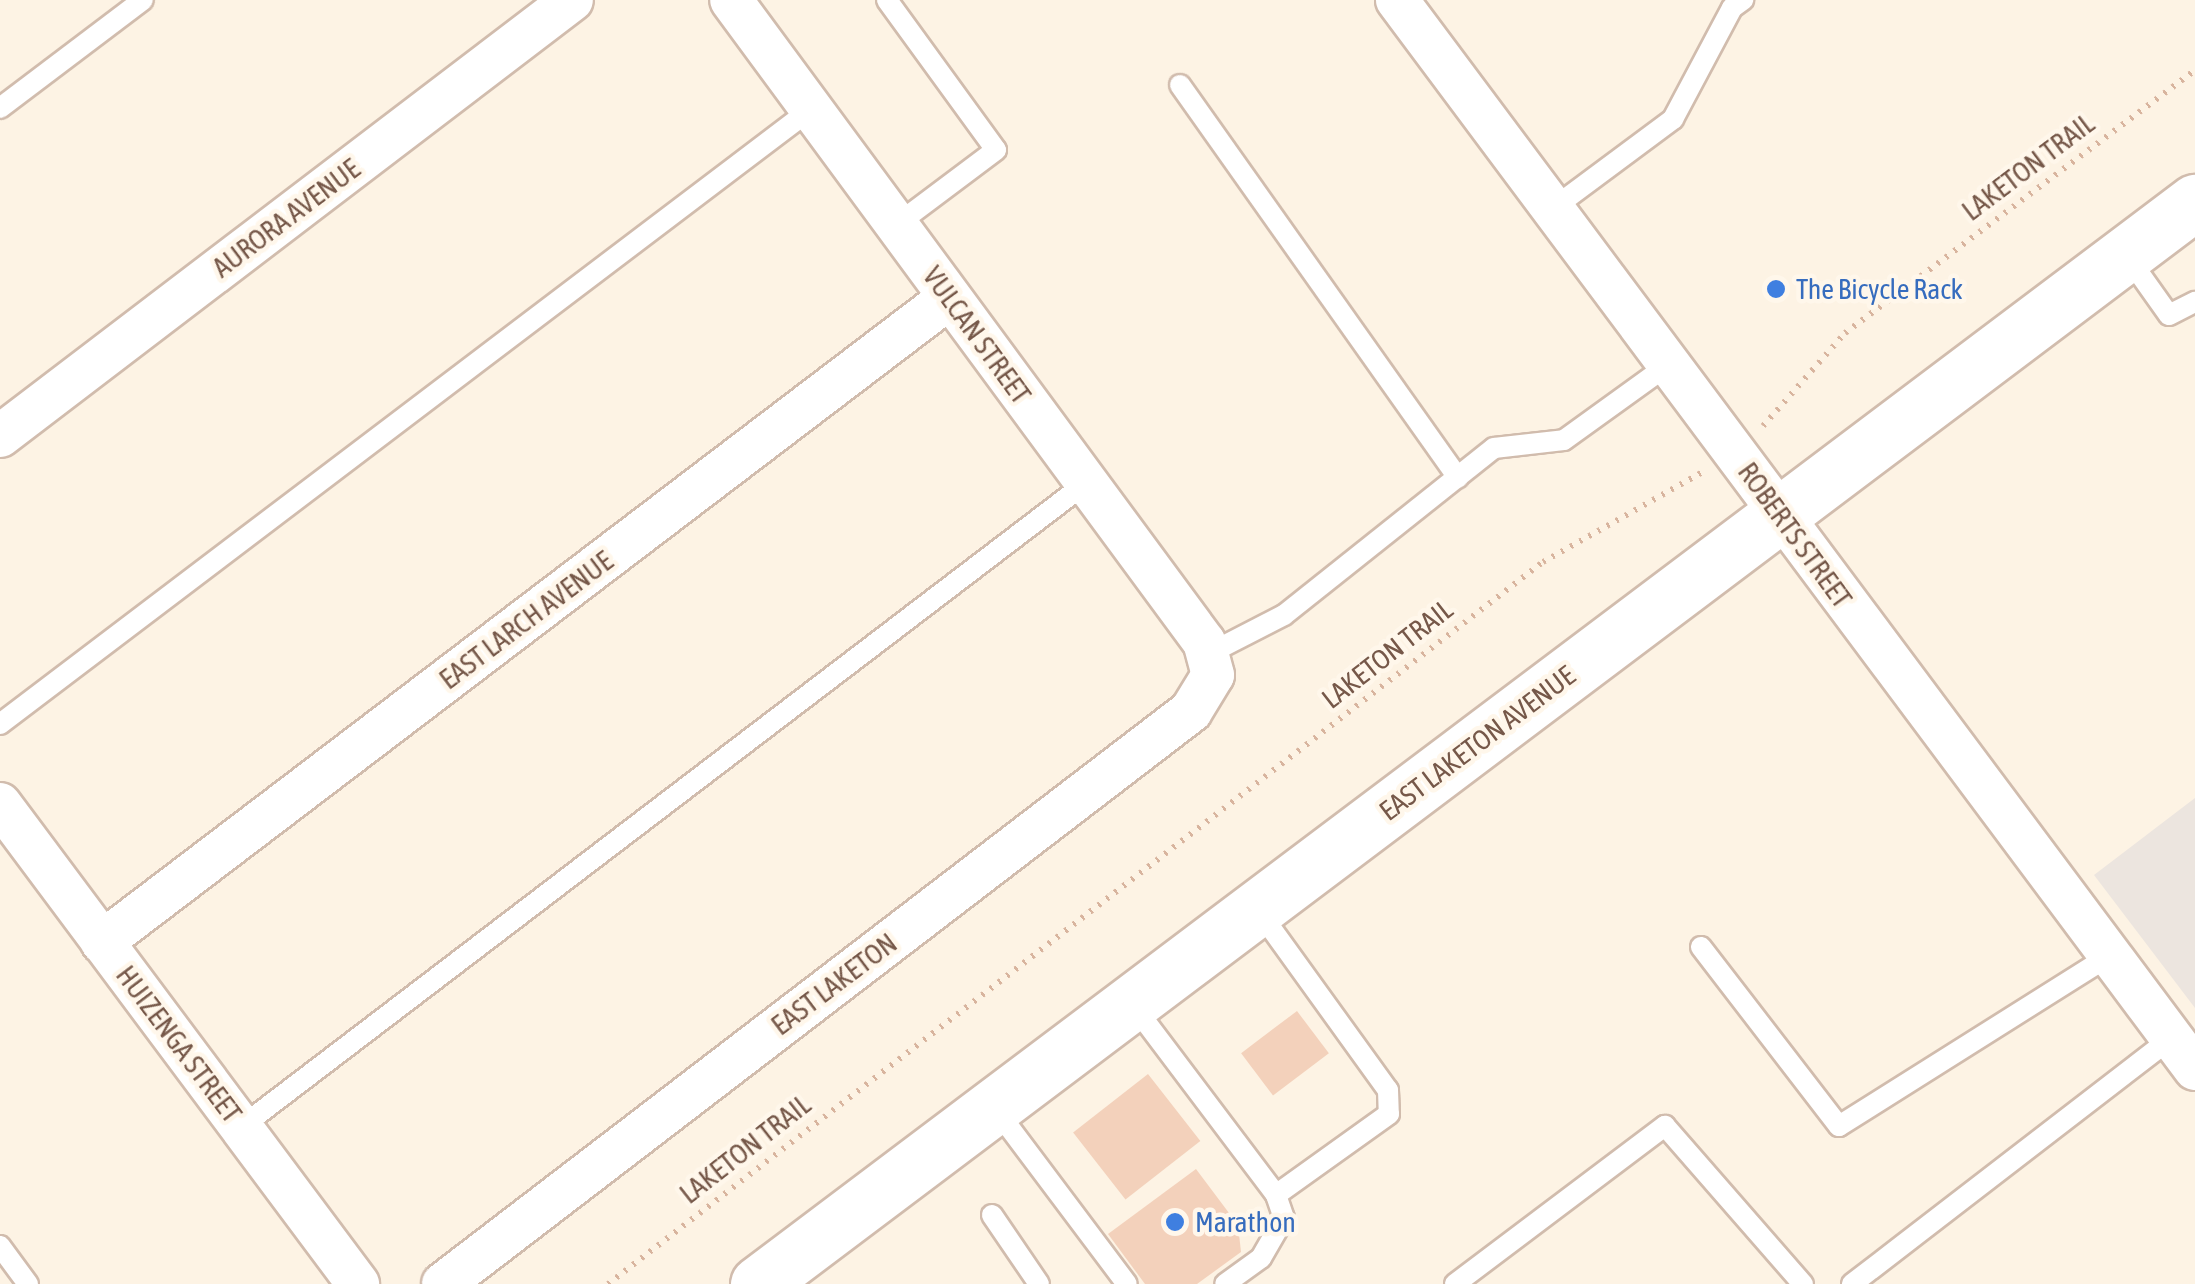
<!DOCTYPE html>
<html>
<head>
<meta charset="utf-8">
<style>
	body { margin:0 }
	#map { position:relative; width:2195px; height:1284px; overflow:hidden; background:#fdf3e4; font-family:"Asap Condensed",sans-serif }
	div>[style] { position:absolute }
	.industrial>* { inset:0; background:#ece5df }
	.building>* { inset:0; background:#f3d1bb; transform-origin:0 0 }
	.path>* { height:6px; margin-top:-3px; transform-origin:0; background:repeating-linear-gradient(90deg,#d8b49e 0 2.5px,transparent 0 10.5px) }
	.roads { filter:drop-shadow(2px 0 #d1bcad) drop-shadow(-2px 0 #d1bcad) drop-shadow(0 2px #d1bcad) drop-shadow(0 -2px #d1bcad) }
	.service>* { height:20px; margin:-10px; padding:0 10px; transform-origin:10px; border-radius:10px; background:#fff }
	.minor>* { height:42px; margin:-21px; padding:0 21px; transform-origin:21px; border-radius:21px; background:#fff }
	.secondary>* { height:55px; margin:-27.5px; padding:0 27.5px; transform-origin:27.5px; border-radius:27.5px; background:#fff }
	.dots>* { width:28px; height:28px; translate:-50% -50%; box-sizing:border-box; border:5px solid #fff7eb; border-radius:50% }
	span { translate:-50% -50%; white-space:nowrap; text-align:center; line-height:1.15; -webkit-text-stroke:9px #fff7eb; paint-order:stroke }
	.street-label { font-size:28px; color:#765849 }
	.shop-label { font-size:28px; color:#366cbe }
	.left { translate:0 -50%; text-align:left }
</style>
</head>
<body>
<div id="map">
	<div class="industrial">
		<div style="clip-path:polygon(2195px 798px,2195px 1008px,2094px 875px)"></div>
	</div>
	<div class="building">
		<div style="left:1297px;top:1011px;width:53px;height:70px;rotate:53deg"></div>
		<div style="left:1148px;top:1074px;width:85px;height:95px;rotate:52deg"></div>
		<div style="clip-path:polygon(1196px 1169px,1238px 1225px,1241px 1252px,1197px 1284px,1145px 1284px,1108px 1234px)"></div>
	</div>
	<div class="path">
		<div style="left:1763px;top:426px;width:124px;rotate:-48.6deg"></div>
		<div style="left:1845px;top:333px;width:438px;rotate:-36.9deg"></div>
		<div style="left:608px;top:1284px;width:1181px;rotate:-37.68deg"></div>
		<div style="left:1543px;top:562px;width:187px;rotate:-29.4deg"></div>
	</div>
	<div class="roads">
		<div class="service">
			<div style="left:887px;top:0;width:185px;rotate:54deg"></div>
			<div style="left:996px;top:150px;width:125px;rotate:143.1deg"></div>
			<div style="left:1180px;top:85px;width:481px;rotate:54.7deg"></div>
			<div style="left:0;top:108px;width:179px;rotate:-37.1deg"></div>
			<div style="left:1552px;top:209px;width:151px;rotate:-36.6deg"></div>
			<div style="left:1673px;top:119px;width:126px;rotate:-62deg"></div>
			<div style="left:1732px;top:8px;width:14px;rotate:-36deg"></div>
			<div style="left:2127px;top:256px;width:72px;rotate:54.6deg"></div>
			<div style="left:2169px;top:315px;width:29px;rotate:-27deg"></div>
			<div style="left:1210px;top:653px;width:83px;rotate:-27.2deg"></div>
			<div style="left:1284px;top:615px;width:268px;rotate:-38.5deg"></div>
			<div style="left:1494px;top:448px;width:70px;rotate:-6.5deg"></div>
			<div style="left:1564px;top:440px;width:128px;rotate:-35.8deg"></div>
			<div style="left:0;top:724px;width:1018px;rotate:-37.17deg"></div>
			<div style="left:1258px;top:910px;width:222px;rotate:54.2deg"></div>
			<div style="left:1388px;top:1090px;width:24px;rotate:88deg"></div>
			<div style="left:1389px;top:1114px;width:139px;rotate:144.4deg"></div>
			<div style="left:1701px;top:947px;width:226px;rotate:52.4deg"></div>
			<div style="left:1839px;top:1126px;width:321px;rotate:-32.2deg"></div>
			<div style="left:1133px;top:1005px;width:238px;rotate:53deg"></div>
			<div style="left:1276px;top:1195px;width:24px;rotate:71deg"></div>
			<div style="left:1284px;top:1218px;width:46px;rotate:119.9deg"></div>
			<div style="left:1261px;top:1258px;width:44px;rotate:144.2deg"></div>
			<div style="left:994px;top:1107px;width:221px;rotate:53.1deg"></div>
			<div style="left:241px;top:1127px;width:1062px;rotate:-37.31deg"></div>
			<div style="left:992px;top:1215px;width:83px;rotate:55.7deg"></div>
			<div style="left:0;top:1246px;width:47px;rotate:53.6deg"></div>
			<div style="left:1455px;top:1284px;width:263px;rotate:-37deg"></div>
			<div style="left:1665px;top:1126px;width:210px;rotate:48.9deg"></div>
			<div style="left:1852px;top:1284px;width:404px;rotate:-37.6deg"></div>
		</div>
		<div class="minor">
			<div style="left:1397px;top:0;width:1334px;rotate:53.26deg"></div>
			<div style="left:0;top:436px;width:719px;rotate:-37.32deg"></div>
			<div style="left:0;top:804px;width:599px;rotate:53.28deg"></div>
			<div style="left:102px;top:942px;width:1064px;rotate:-37.25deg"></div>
			<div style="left:443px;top:1284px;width:942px;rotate:-37.45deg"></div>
			<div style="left:1191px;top:711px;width:42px;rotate:-58.6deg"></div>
			<div style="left:1213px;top:675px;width:34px;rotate:-105deg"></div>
			<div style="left:1204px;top:642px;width:797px;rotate:-126.38deg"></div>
		</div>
		<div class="secondary">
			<div style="left:758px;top:1284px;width:1799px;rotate:-36.98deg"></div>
		</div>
	</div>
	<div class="dots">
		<div style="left:1776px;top:289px;background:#3f7fe0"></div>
		<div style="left:1175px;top:1222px;background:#3f7fe0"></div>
	</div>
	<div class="street-label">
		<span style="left:2028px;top:167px;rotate:-37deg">LAKETON TRAIL</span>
		<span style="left:286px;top:218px;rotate:-37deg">AURORA AVENUE</span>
		<span style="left:977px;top:335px;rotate:54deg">VULCAN STREET</span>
		<span style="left:1795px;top:535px;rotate:54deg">ROBERTS STREET</span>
		<span style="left:526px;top:620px;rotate:-37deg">EAST LARCH AVENUE</span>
		<span style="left:1387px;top:654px;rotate:-38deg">LAKETON TRAIL</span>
		<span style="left:1477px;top:743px;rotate:-37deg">EAST LAKETON AVENUE</span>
		<span style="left:834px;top:984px;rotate:-37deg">EAST LAKETON</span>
		<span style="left:179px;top:1044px;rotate:53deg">HUIZENGA STREET</span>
		<span style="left:745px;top:1149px;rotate:-38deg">LAKETON TRAIL</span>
	</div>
	<div class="shop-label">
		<span class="left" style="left:1796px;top:289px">The Bicycle Rack</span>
		<span class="left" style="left:1195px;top:1222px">Marathon</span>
	</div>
</div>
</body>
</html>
